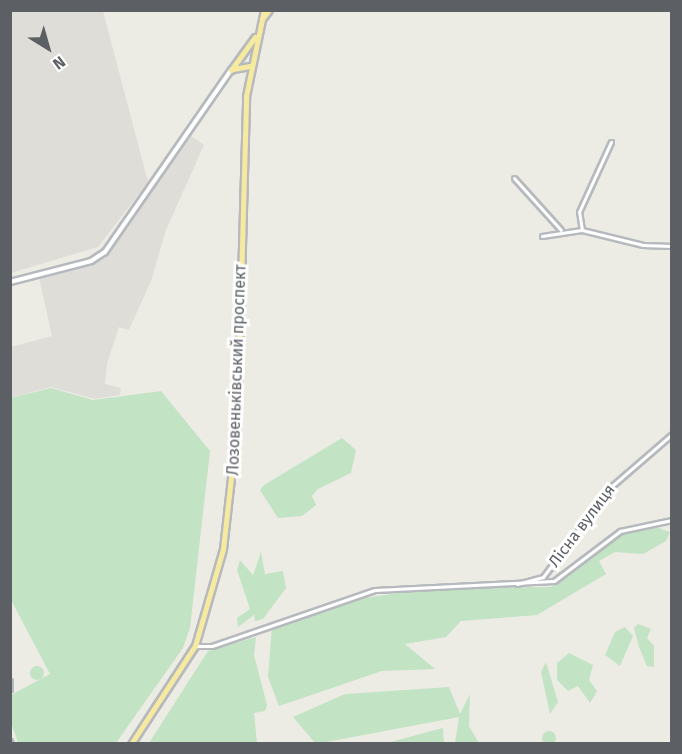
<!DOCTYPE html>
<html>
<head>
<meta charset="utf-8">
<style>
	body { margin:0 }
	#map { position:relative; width:682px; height:754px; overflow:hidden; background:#edece4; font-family:"Fira Sans",sans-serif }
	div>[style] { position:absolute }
	.industrial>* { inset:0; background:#dfddd8 }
	.green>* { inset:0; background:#c2e3c4 }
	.round { border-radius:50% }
	.roads { filter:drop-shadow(2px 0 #b6b9bd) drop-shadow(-2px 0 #b6b9bd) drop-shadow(0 2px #b6b9bd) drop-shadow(0 -2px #b6b9bd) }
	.minor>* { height:3px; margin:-1.5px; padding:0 1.5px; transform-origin:1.5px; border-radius:1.5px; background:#fff }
	.tertiary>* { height:4px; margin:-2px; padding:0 2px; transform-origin:2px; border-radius:2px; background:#fff }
	.trunk>* { height:5px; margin:-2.5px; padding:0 2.5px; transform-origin:2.5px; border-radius:2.5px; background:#f6eaa0 }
	span { translate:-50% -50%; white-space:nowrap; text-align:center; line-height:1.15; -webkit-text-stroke:6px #fff; paint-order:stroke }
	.street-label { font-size:16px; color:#5c5f63 }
	.frame { position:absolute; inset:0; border:12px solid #5c5f63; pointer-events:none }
	.north { position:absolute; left:18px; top:18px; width:60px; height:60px; -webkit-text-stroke:4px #fff; paint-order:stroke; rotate:143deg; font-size:16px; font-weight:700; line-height:24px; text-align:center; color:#5c5f63 }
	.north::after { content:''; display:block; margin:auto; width:21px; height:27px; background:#5c5f63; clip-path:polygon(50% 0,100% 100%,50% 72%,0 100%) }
</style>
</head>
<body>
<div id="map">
	<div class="industrial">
		<div style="clip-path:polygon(11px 10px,103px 11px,148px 182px,98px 247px,11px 273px)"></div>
		<div style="clip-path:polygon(191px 136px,204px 145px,166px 230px,151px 281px,129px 330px,119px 327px,107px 364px,105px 384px,121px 388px,120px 395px,94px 399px,51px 387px,11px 398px,11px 347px,52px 336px,39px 278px,100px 261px)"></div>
	</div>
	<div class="green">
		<div style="clip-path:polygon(51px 388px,93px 400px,161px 391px,210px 451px,190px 628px,183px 648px,116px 743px,18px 743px,11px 722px,11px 695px,50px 674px,11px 600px,11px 398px)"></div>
		<div style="clip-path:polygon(342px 438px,356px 450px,351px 473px,318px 489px,312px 496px,316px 505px,302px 516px,278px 518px,260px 490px,264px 485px)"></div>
		<div style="clip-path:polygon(653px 526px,670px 532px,666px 541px,643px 554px,615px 552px,599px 561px,606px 574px,537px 615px,461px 621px,446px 637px,405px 644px,435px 669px,382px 671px,279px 706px,268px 677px,272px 625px,358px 599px,431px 588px,551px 587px,622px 533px)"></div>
		<div style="clip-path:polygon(261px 552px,265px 574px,283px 571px,286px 588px,263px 619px,255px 621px,254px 615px,238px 627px,237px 618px,250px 609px,237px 570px,240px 560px,253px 575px)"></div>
		<div style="clip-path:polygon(638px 624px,651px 629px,647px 638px,654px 646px,654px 667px,647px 666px,639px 647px,634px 628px)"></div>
		<div style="clip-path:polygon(625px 627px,633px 636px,620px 666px,605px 655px,615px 632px)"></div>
		<div style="clip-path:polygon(256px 637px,254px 655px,267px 705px,265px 711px,254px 713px,257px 743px,149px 743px,208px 651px)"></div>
		<div style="clip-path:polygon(569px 653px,593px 665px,589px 680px,597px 691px,590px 703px,578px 686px,568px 691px,557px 680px,557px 663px)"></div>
		<div style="clip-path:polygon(546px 662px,558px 702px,550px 714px,541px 672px)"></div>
		<div class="round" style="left:30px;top:666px;width:14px;height:14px"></div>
		<div style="clip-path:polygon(449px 687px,460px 714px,470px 694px,469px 726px,479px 743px,455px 743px,459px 717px,316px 744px,293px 717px,345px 694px)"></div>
		<div style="clip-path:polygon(443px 728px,444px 743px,387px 743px,431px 731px)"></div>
		<div class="round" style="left:542px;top:731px;width:14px;height:14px"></div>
	</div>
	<div class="roads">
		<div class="minor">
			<div style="left:514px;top:178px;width:70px;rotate:47.9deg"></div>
			<div style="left:582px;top:230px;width:18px;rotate:-99deg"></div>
			<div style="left:579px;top:212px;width:77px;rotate:-65.4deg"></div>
			<div style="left:542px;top:236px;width:40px;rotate:-8.5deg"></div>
			<div style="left:582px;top:230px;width:63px;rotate:13.8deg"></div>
			<div style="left:643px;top:245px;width:29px;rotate:2deg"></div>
			<div style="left:517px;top:584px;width:27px;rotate:-15deg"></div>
			<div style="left:543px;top:577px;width:114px;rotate:-52.8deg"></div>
			<div style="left:612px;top:486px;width:79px;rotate:-40.9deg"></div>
			<div style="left:195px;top:646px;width:17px"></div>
			<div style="left:212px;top:646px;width:172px;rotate:-19deg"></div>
			<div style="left:375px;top:590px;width:179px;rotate:-2.9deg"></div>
			<div style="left:554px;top:581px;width:83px;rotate:-37.1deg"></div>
			<div style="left:620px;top:531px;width:53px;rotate:-11.9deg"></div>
			<div style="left:10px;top:681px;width:8px;rotate:90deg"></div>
			<div style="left:10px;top:741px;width:3px;rotate:72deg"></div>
		</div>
		<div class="tertiary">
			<div style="left:10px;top:282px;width:84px;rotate:-14.5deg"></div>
			<div style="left:91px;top:261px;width:17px;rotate:-33deg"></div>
			<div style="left:105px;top:252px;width:221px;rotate:-55.3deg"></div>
		</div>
		<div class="trunk">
			<div style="left:262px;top:19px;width:11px;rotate:-52deg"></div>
			<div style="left:233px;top:69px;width:17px;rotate:-10deg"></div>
			<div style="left:231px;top:70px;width:41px;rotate:-54deg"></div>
			<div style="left:131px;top:744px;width:117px;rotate:-56.9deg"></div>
			<div style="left:195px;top:646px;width:101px;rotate:-73.9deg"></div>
			<div style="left:223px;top:549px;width:125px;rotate:-83.6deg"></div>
			<div style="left:237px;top:425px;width:329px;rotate:-88.4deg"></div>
			<div style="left:246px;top:96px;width:88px;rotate:-78.2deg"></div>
		</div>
	</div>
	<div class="street-label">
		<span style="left:237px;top:370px;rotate:-88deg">Лозовеньківський проспект</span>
		<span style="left:582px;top:526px;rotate:-53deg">Лісна вулиця</span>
	</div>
	<div class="frame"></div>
	<div class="north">N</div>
</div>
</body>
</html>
